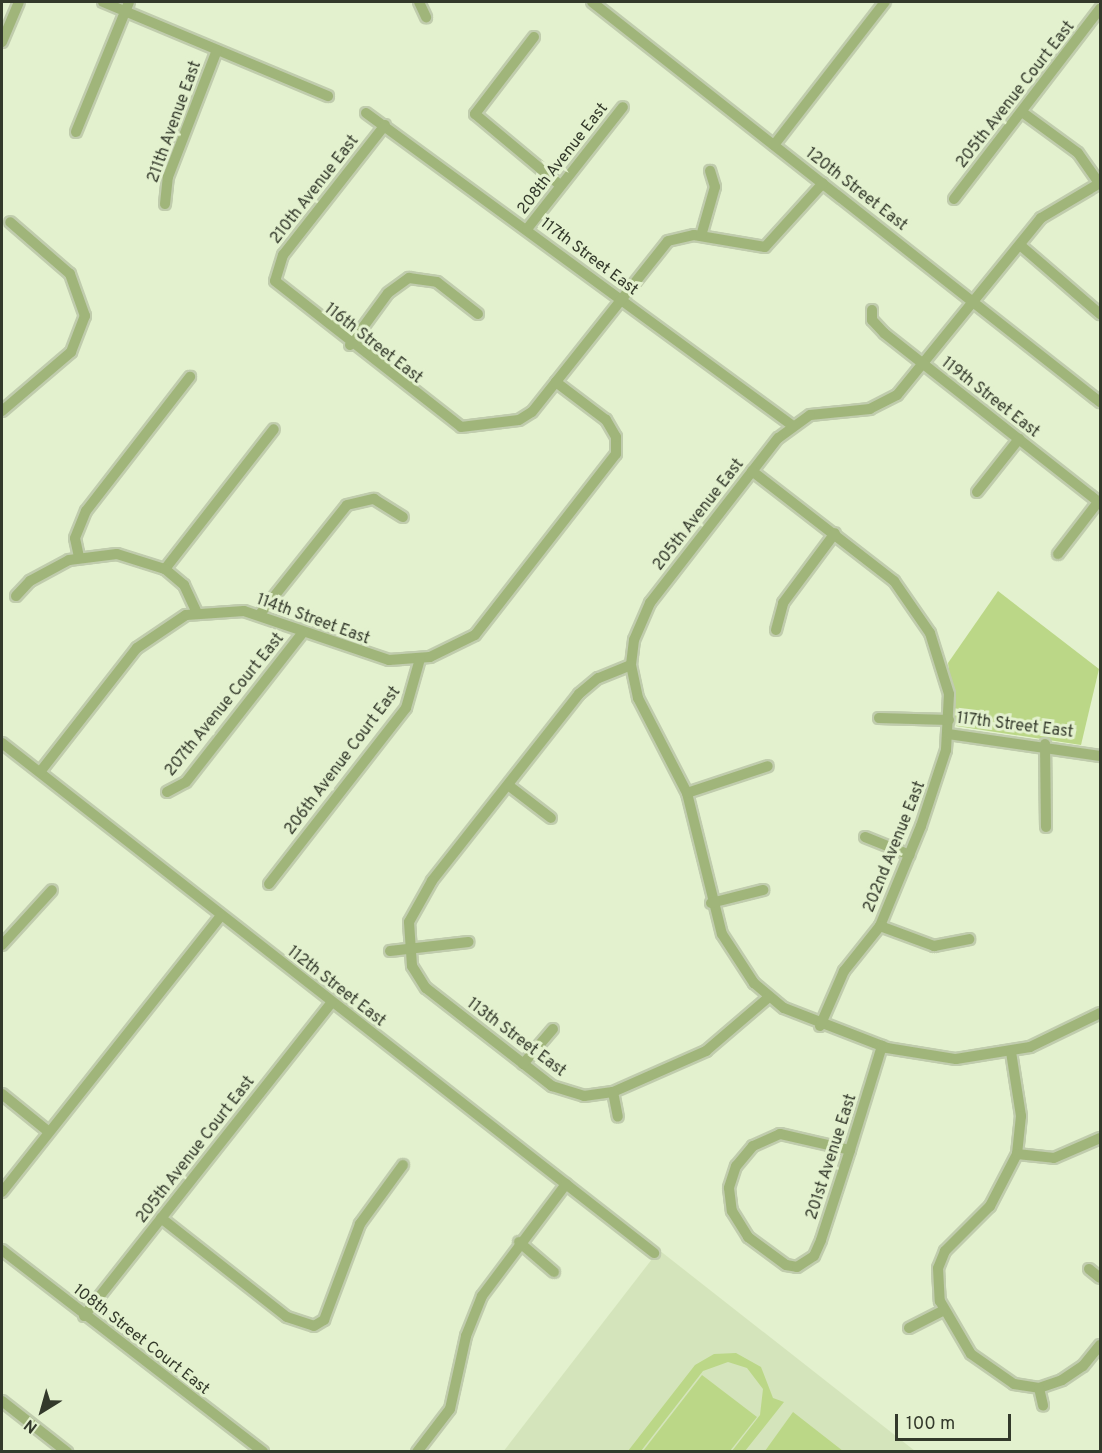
<!DOCTYPE html>
<html>
<head>
<meta charset="utf-8">
<style>
	body { margin:0 }
	#map { position:relative; width:1102px; height:1453px; overflow:hidden; background:#e3f1ce; font-family:Overpass,sans-serif }
	div>[style] { position:absolute }
	.built>* { inset:0; background:#d4e4bb }
	.green>* { inset:0; background:#bbd787 }
	.roads { filter:drop-shadow(2px 0 #c0ccad) drop-shadow(-2px 0 #c0ccad) drop-shadow(0 2px #c0ccad) drop-shadow(0 -2px #c0ccad) }
	.minor>* { height:10px; margin:-5px; padding:0 5px; transform-origin:5px; border-radius:5px; background:#a0b57a }
	span { translate:-50% -50%; white-space:nowrap; text-align:center; line-height:1.15; -webkit-text-stroke:6px #e3f1ce; paint-order:stroke }
	.street-label { font-size:16px; color:#33392b }
	.frame { position:absolute; inset:0; border:3px solid #33392b; pointer-events:none }
	.north { position:absolute; left:12px; top:1381px; width:60px; height:60px; -webkit-text-stroke:4px #e3f1ce; paint-order:stroke; rotate:217deg; font-size:16px; font-weight:700; line-height:24px; text-align:center; color:#33392b }
	.north::after { content:''; display:block; margin:auto; width:21px; height:27px; background:#33392b; clip-path:polygon(50% 0,100% 100%,50% 72%,0 100%) }
	.scale { position:absolute; left:895px; top:1414px; width:116px; height:27px; box-sizing:border-box; border:3px solid #33392b; border-top:0; padding-left:8px; font-size:18px; line-height:21px; white-space:nowrap; color:#33392b; -webkit-text-stroke:4px #e3f1ce; paint-order:stroke }
</style>
</head>
<body>
<div id="map">
	<div class="built">
		<div style="clip-path:polygon(659px 1250px,915px 1451px,503px 1452px)"></div>
	</div>
	<div class="green">
		<div style="clip-path:polygon(998px 591px,1099px 669px,1081px 745px,956px 726px,948px 663px)"></div>
		<div style="clip-path:polygon(736px 1353px,761px 1367px,773px 1398px,784px 1402px,745px 1451px,732px 1451px,760px 1415px,763px 1389px,747px 1368px,728px 1362px,703px 1371px,641px 1451px,628px 1451px,695px 1365px,714px 1354px)"></div>
		<div style="clip-path:polygon(702px 1375px,757px 1417px,730px 1451px,643px 1451px)"></div>
		<div style="clip-path:polygon(793px 1412px,843px 1451px,765px 1451px)"></div>
	</div>
	<div class="roads">
		<div class="minor">
			<div style="left:103px;top:2px;width:244px;rotate:22.7deg"></div>
			<div style="left:419px;top:2px;width:17px;rotate:65deg"></div>
			<div style="left:592px;top:2px;width:647px;rotate:38.22deg"></div>
			<div style="left:534px;top:37px;width:97px;rotate:127.5deg"></div>
			<div style="left:475px;top:114px;width:111px;rotate:39.9deg"></div>
			<div style="left:2px;top:42px;width:43px;rotate:-67deg"></div>
			<div style="left:1022px;top:112px;width:69px;rotate:36.2deg"></div>
			<div style="left:1078px;top:153px;width:37px;rotate:55deg"></div>
			<div style="left:366px;top:113px;width:529px;rotate:36.24deg"></div>
			<div style="left:385px;top:125px;width:165px;rotate:128.1deg"></div>
			<div style="left:283px;top:255px;width:27px;rotate:107deg"></div>
			<div style="left:275px;top:281px;width:236px;rotate:38.1deg"></div>
			<div style="left:461px;top:427px;width:58px;rotate:-6.9deg"></div>
			<div style="left:519px;top:420px;width:15px;rotate:-32deg"></div>
			<div style="left:532px;top:412px;width:218px;rotate:-51.5deg"></div>
			<div style="left:668px;top:241px;width:27px;rotate:-13deg"></div>
			<div style="left:694px;top:235px;width:72px;rotate:9.6deg"></div>
			<div style="left:765px;top:247px;width:86px;rotate:-47.8deg"></div>
			<div style="left:76px;top:132px;width:140px;rotate:-67.8deg"></div>
			<div style="left:774px;top:145px;width:181px;rotate:-52.2deg"></div>
			<div style="left:1100px;top:183px;width:69px;rotate:149.3deg"></div>
			<div style="left:1041px;top:218px;width:228px;rotate:129.1deg"></div>
			<div style="left:897px;top:395px;width:30px;rotate:153deg"></div>
			<div style="left:870px;top:409px;width:60px;rotate:174.3deg"></div>
			<div style="left:810px;top:415px;width:39px;rotate:144deg"></div>
			<div style="left:778px;top:438px;width:209px;rotate:127.8deg"></div>
			<div style="left:650px;top:603px;width:40px;rotate:113.4deg"></div>
			<div style="left:634px;top:640px;width:25px;rotate:97deg"></div>
			<div style="left:631px;top:665px;width:34px;rotate:78deg"></div>
			<div style="left:638px;top:698px;width:107px;rotate:62.7deg"></div>
			<div style="left:687px;top:793px;width:145px;rotate:76.1deg"></div>
			<div style="left:722px;top:934px;width:59px;rotate:56.9deg"></div>
			<div style="left:754px;top:983px;width:39px;rotate:40deg"></div>
			<div style="left:784px;top:1008px;width:110px;rotate:21.2deg"></div>
			<div style="left:887px;top:1048px;width:70px;rotate:9.1deg"></div>
			<div style="left:956px;top:1059px;width:75px;rotate:-9.2deg"></div>
			<div style="left:1030px;top:1047px;width:78px;rotate:-25.9deg"></div>
			<div style="left:954px;top:199px;width:240px;rotate:-52.5deg"></div>
			<div style="left:165px;top:204px;width:27px;rotate:-84deg"></div>
			<div style="left:168px;top:177px;width:136px;rotate:-68.9deg"></div>
			<div style="left:527px;top:229px;width:155px;rotate:-51.8deg"></div>
			<div style="left:701px;top:236px;width:51px;rotate:-74.1deg"></div>
			<div style="left:715px;top:187px;width:17px;rotate:-107deg"></div>
			<div style="left:1020px;top:245px;width:106px;rotate:40.8deg"></div>
			<div style="left:872px;top:310px;width:10px;rotate:90deg"></div>
			<div style="left:872px;top:320px;width:18px;rotate:47deg"></div>
			<div style="left:884px;top:333px;width:275px;rotate:38.2deg"></div>
			<div style="left:350px;top:345px;width:64px;rotate:-53.8deg"></div>
			<div style="left:388px;top:293px;width:26px;rotate:-36deg"></div>
			<div style="left:409px;top:278px;width:28px;rotate:8deg"></div>
			<div style="left:437px;top:282px;width:52px;rotate:38deg"></div>
			<div style="left:2px;top:411px;width:91px;rotate:-40.5deg"></div>
			<div style="left:71px;top:352px;width:39px;rotate:-69deg"></div>
			<div style="left:85px;top:316px;width:45px;rotate:-109.7deg"></div>
			<div style="left:70px;top:274px;width:79px;rotate:-139.1deg"></div>
			<div style="left:752px;top:471px;width:180px;rotate:37.8deg"></div>
			<div style="left:894px;top:581px;width:63px;rotate:55.3deg"></div>
			<div style="left:930px;top:633px;width:64px;rotate:72.7deg"></div>
			<div style="left:949px;top:694px;width:56px;rotate:93.1deg"></div>
			<div style="left:946px;top:750px;width:80px;rotate:108.2deg"></div>
			<div style="left:921px;top:826px;width:108px;rotate:112.3deg"></div>
			<div style="left:880px;top:926px;width:58px;rotate:128.7deg"></div>
			<div style="left:844px;top:971px;width:60px;rotate:113.6deg"></div>
			<div style="left:977px;top:492px;width:68px;rotate:-51.6deg"></div>
			<div style="left:1058px;top:554px;width:66px;rotate:-52.4deg"></div>
			<div style="left:79px;top:557px;width:19px;rotate:-102deg"></div>
			<div style="left:75px;top:538px;width:29px;rotate:-68deg"></div>
			<div style="left:86px;top:511px;width:170px;rotate:-52.2deg"></div>
			<div style="left:165px;top:569px;width:177px;rotate:-52.1deg"></div>
			<div style="left:16px;top:596px;width:21px;rotate:-47deg"></div>
			<div style="left:30px;top:581px;width:44px;rotate:-28.3deg"></div>
			<div style="left:69px;top:560px;width:48px;rotate:-7.1deg"></div>
			<div style="left:117px;top:554px;width:50px;rotate:17.4deg"></div>
			<div style="left:165px;top:569px;width:25px;rotate:40deg"></div>
			<div style="left:184px;top:585px;width:29px;rotate:65deg"></div>
			<div style="left:260px;top:614px;width:139px;rotate:-51.4deg"></div>
			<div style="left:347px;top:505px;width:28px;rotate:-13deg"></div>
			<div style="left:374px;top:499px;width:34px;rotate:32deg"></div>
			<div style="left:776px;top:630px;width:28px;rotate:-75deg"></div>
			<div style="left:783px;top:603px;width:87px;rotate:-53.4deg"></div>
			<div style="left:631px;top:665px;width:35px;rotate:158deg"></div>
			<div style="left:598px;top:678px;width:25px;rotate:140deg"></div>
			<div style="left:579px;top:694px;width:238px;rotate:128.2deg"></div>
			<div style="left:432px;top:881px;width:47px;rotate:119.3deg"></div>
			<div style="left:409px;top:922px;width:44px;rotate:86.1deg"></div>
			<div style="left:412px;top:966px;width:26px;rotate:58deg"></div>
			<div style="left:426px;top:988px;width:160px;rotate:37.9deg"></div>
			<div style="left:552px;top:1086px;width:34px;rotate:17deg"></div>
			<div style="left:584px;top:1096px;width:29px;rotate:-8deg"></div>
			<div style="left:613px;top:1092px;width:102px;rotate:-23.8deg"></div>
			<div style="left:706px;top:1051px;width:83px;rotate:-40.6deg"></div>
			<div style="left:879px;top:718px;width:70px;rotate:1.6deg"></div>
			<div style="left:948px;top:734px;width:154px;rotate:8.2deg"></div>
			<div style="left:2px;top:743px;width:828px;rotate:38.03deg"></div>
			<div style="left:1045px;top:744px;width:83px;rotate:89.3deg"></div>
			<div style="left:40px;top:772px;width:157px;rotate:-52deg"></div>
			<div style="left:137px;top:648px;width:59px;rotate:-34deg"></div>
			<div style="left:186px;top:615px;width:58px;rotate:-3.9deg"></div>
			<div style="left:244px;top:611px;width:153px;rotate:18.7deg"></div>
			<div style="left:389px;top:660px;width:41px;rotate:-4.2deg"></div>
			<div style="left:430px;top:657px;width:50px;rotate:-26.1deg"></div>
			<div style="left:475px;top:635px;width:229px;rotate:-52.1deg"></div>
			<div style="left:616px;top:454px;width:17px;rotate:-90deg"></div>
			<div style="left:616px;top:437px;width:20px;rotate:-120deg"></div>
			<div style="left:606px;top:420px;width:63px;rotate:-142.8deg"></div>
			<div style="left:508px;top:785px;width:54px;rotate:37.5deg"></div>
			<div style="left:167px;top:792px;width:21px;rotate:-28deg"></div>
			<div style="left:186px;top:782px;width:190px;rotate:-52deg"></div>
			<div style="left:687px;top:793px;width:85px;rotate:-18.4deg"></div>
			<div style="left:865px;top:837px;width:48px;rotate:21.8deg"></div>
			<div style="left:269px;top:884px;width:223px;rotate:-52.1deg"></div>
			<div style="left:406px;top:708px;width:51px;rotate:-74.1deg"></div>
			<div style="left:711px;top:903px;width:54px;rotate:-14deg"></div>
			<div style="left:880px;top:926px;width:58px;rotate:20.3deg"></div>
			<div style="left:934px;top:946px;width:36px;rotate:-11deg"></div>
			<div style="left:2px;top:945px;width:74px;rotate:-47.7deg"></div>
			<div style="left:390px;top:951px;width:79px;rotate:-6.6deg"></div>
			<div style="left:1011px;top:1052px;width:65px;rotate:81.1deg"></div>
			<div style="left:1021px;top:1116px;width:38px;rotate:96deg"></div>
			<div style="left:1017px;top:1154px;width:59px;rotate:117.4deg"></div>
			<div style="left:990px;top:1206px;width:64px;rotate:135deg"></div>
			<div style="left:945px;top:1251px;width:18px;rotate:112deg"></div>
			<div style="left:938px;top:1268px;width:33px;rotate:87deg"></div>
			<div style="left:940px;top:1301px;width:61px;rotate:59.7deg"></div>
			<div style="left:971px;top:1354px;width:52px;rotate:34.9deg"></div>
			<div style="left:1014px;top:1384px;width:25px;rotate:9deg"></div>
			<div style="left:1039px;top:1388px;width:24px;rotate:-19deg"></div>
			<div style="left:1062px;top:1380px;width:25px;rotate:-34deg"></div>
			<div style="left:1083px;top:1366px;width:27px;rotate:-51deg"></div>
			<div style="left:523px;top:1064px;width:46px;rotate:-49.4deg"></div>
			<div style="left:613px;top:1092px;width:25px;rotate:79deg"></div>
			<div style="left:2px;top:1094px;width:60px;rotate:39deg"></div>
			<div style="left:850px;top:1150px;width:72px;rotate:-167.1deg"></div>
			<div style="left:780px;top:1134px;width:30px;rotate:156deg"></div>
			<div style="left:753px;top:1146px;width:26px;rotate:130deg"></div>
			<div style="left:736px;top:1166px;width:23px;rotate:108deg"></div>
			<div style="left:729px;top:1188px;width:23px;rotate:83deg"></div>
			<div style="left:732px;top:1211px;width:31px;rotate:58deg"></div>
			<div style="left:748px;top:1237px;width:47px;rotate:36.4deg"></div>
			<div style="left:786px;top:1265px;width:11px;rotate:10deg"></div>
			<div style="left:797px;top:1267px;width:20px;rotate:-33deg"></div>
			<div style="left:814px;top:1256px;width:17px;rotate:-66deg"></div>
			<div style="left:821px;top:1240px;width:95px;rotate:-72.1deg"></div>
			<div style="left:850px;top:1150px;width:109px;rotate:-72.9deg"></div>
			<div style="left:1017px;top:1154px;width:37px;rotate:6deg"></div>
			<div style="left:1054px;top:1158px;width:50px;rotate:-23.5deg"></div>
			<div style="left:2px;top:1192px;width:352px;rotate:-51.6deg"></div>
			<div style="left:161px;top:1218px;width:160px;rotate:38.2deg"></div>
			<div style="left:287px;top:1317px;width:28px;rotate:18deg"></div>
			<div style="left:314px;top:1326px;width:12px;rotate:-31deg"></div>
			<div style="left:324px;top:1320px;width:103px;rotate:-69.4deg"></div>
			<div style="left:360px;top:1224px;width:73px;rotate:-53.9deg"></div>
			<div style="left:519px;top:1242px;width:46px;rotate:40.6deg"></div>
			<div style="left:2px;top:1250px;width:330px;rotate:37.7deg"></div>
			<div style="left:1089px;top:1269px;width:14px;rotate:39deg"></div>
			<div style="left:84px;top:1316px;width:399px;rotate:-51.7deg"></div>
			<div style="left:909px;top:1328px;width:38px;rotate:-27deg"></div>
			<div style="left:1039px;top:1388px;width:18px;rotate:77deg"></div>
			<div style="left:2px;top:1401px;width:83px;rotate:38.1deg"></div>
			<div style="left:417px;top:1452px;width:54px;rotate:-52.5deg"></div>
			<div style="left:450px;top:1409px;width:75px;rotate:-77.6deg"></div>
			<div style="left:466px;top:1336px;width:43px;rotate:-68.2deg"></div>
			<div style="left:482px;top:1296px;width:140px;rotate:-53.1deg"></div>
		</div>
	</div>
	<div class="street-label">
		<span style="left:1016px;top:95px;rotate:-52deg">205th Avenue Court East</span>
		<span style="left:175px;top:122px;rotate:-70deg">211th Avenue East</span>
		<span style="left:563px;top:159px;rotate:-52deg">208th Avenue East</span>
		<span style="left:315px;top:190px;rotate:-52deg">210th Avenue East</span>
		<span style="left:856px;top:190px;rotate:38deg">120th Street East</span>
		<span style="left:589px;top:257px;rotate:37deg">117th Street East</span>
		<span style="left:373px;top:344px;rotate:38deg">116th Street East</span>
		<span style="left:990px;top:398px;rotate:38deg">119th Street East</span>
		<span style="left:699px;top:515px;rotate:-52deg">205th Avenue East</span>
		<span style="left:313px;top:620px;rotate:20deg">114th Street East</span>
		<span style="left:225px;top:705px;rotate:-51deg">207th Avenue Court East</span>
		<span style="left:1015px;top:726px;rotate:7deg">117th Street East</span>
		<span style="left:343px;top:761px;rotate:-53deg">206th Avenue Court East</span>
		<span style="left:895px;top:847px;rotate:-68deg">202nd Avenue East</span>
		<span style="left:336px;top:987px;rotate:38deg">112th Street East</span>
		<span style="left:516px;top:1038px;rotate:37deg">113th Street East</span>
		<span style="left:196px;top:1150px;rotate:-52deg">205th Avenue Court East</span>
		<span style="left:832px;top:1157px;rotate:-72deg">201st Avenue East</span>
		<span style="left:141px;top:1340px;rotate:38deg">108th Street Court East</span>
	</div>
	<div class="frame"></div>
	<div class="north">N</div>
	<div class="scale">100 m</div>
</div>
</body>
</html>
